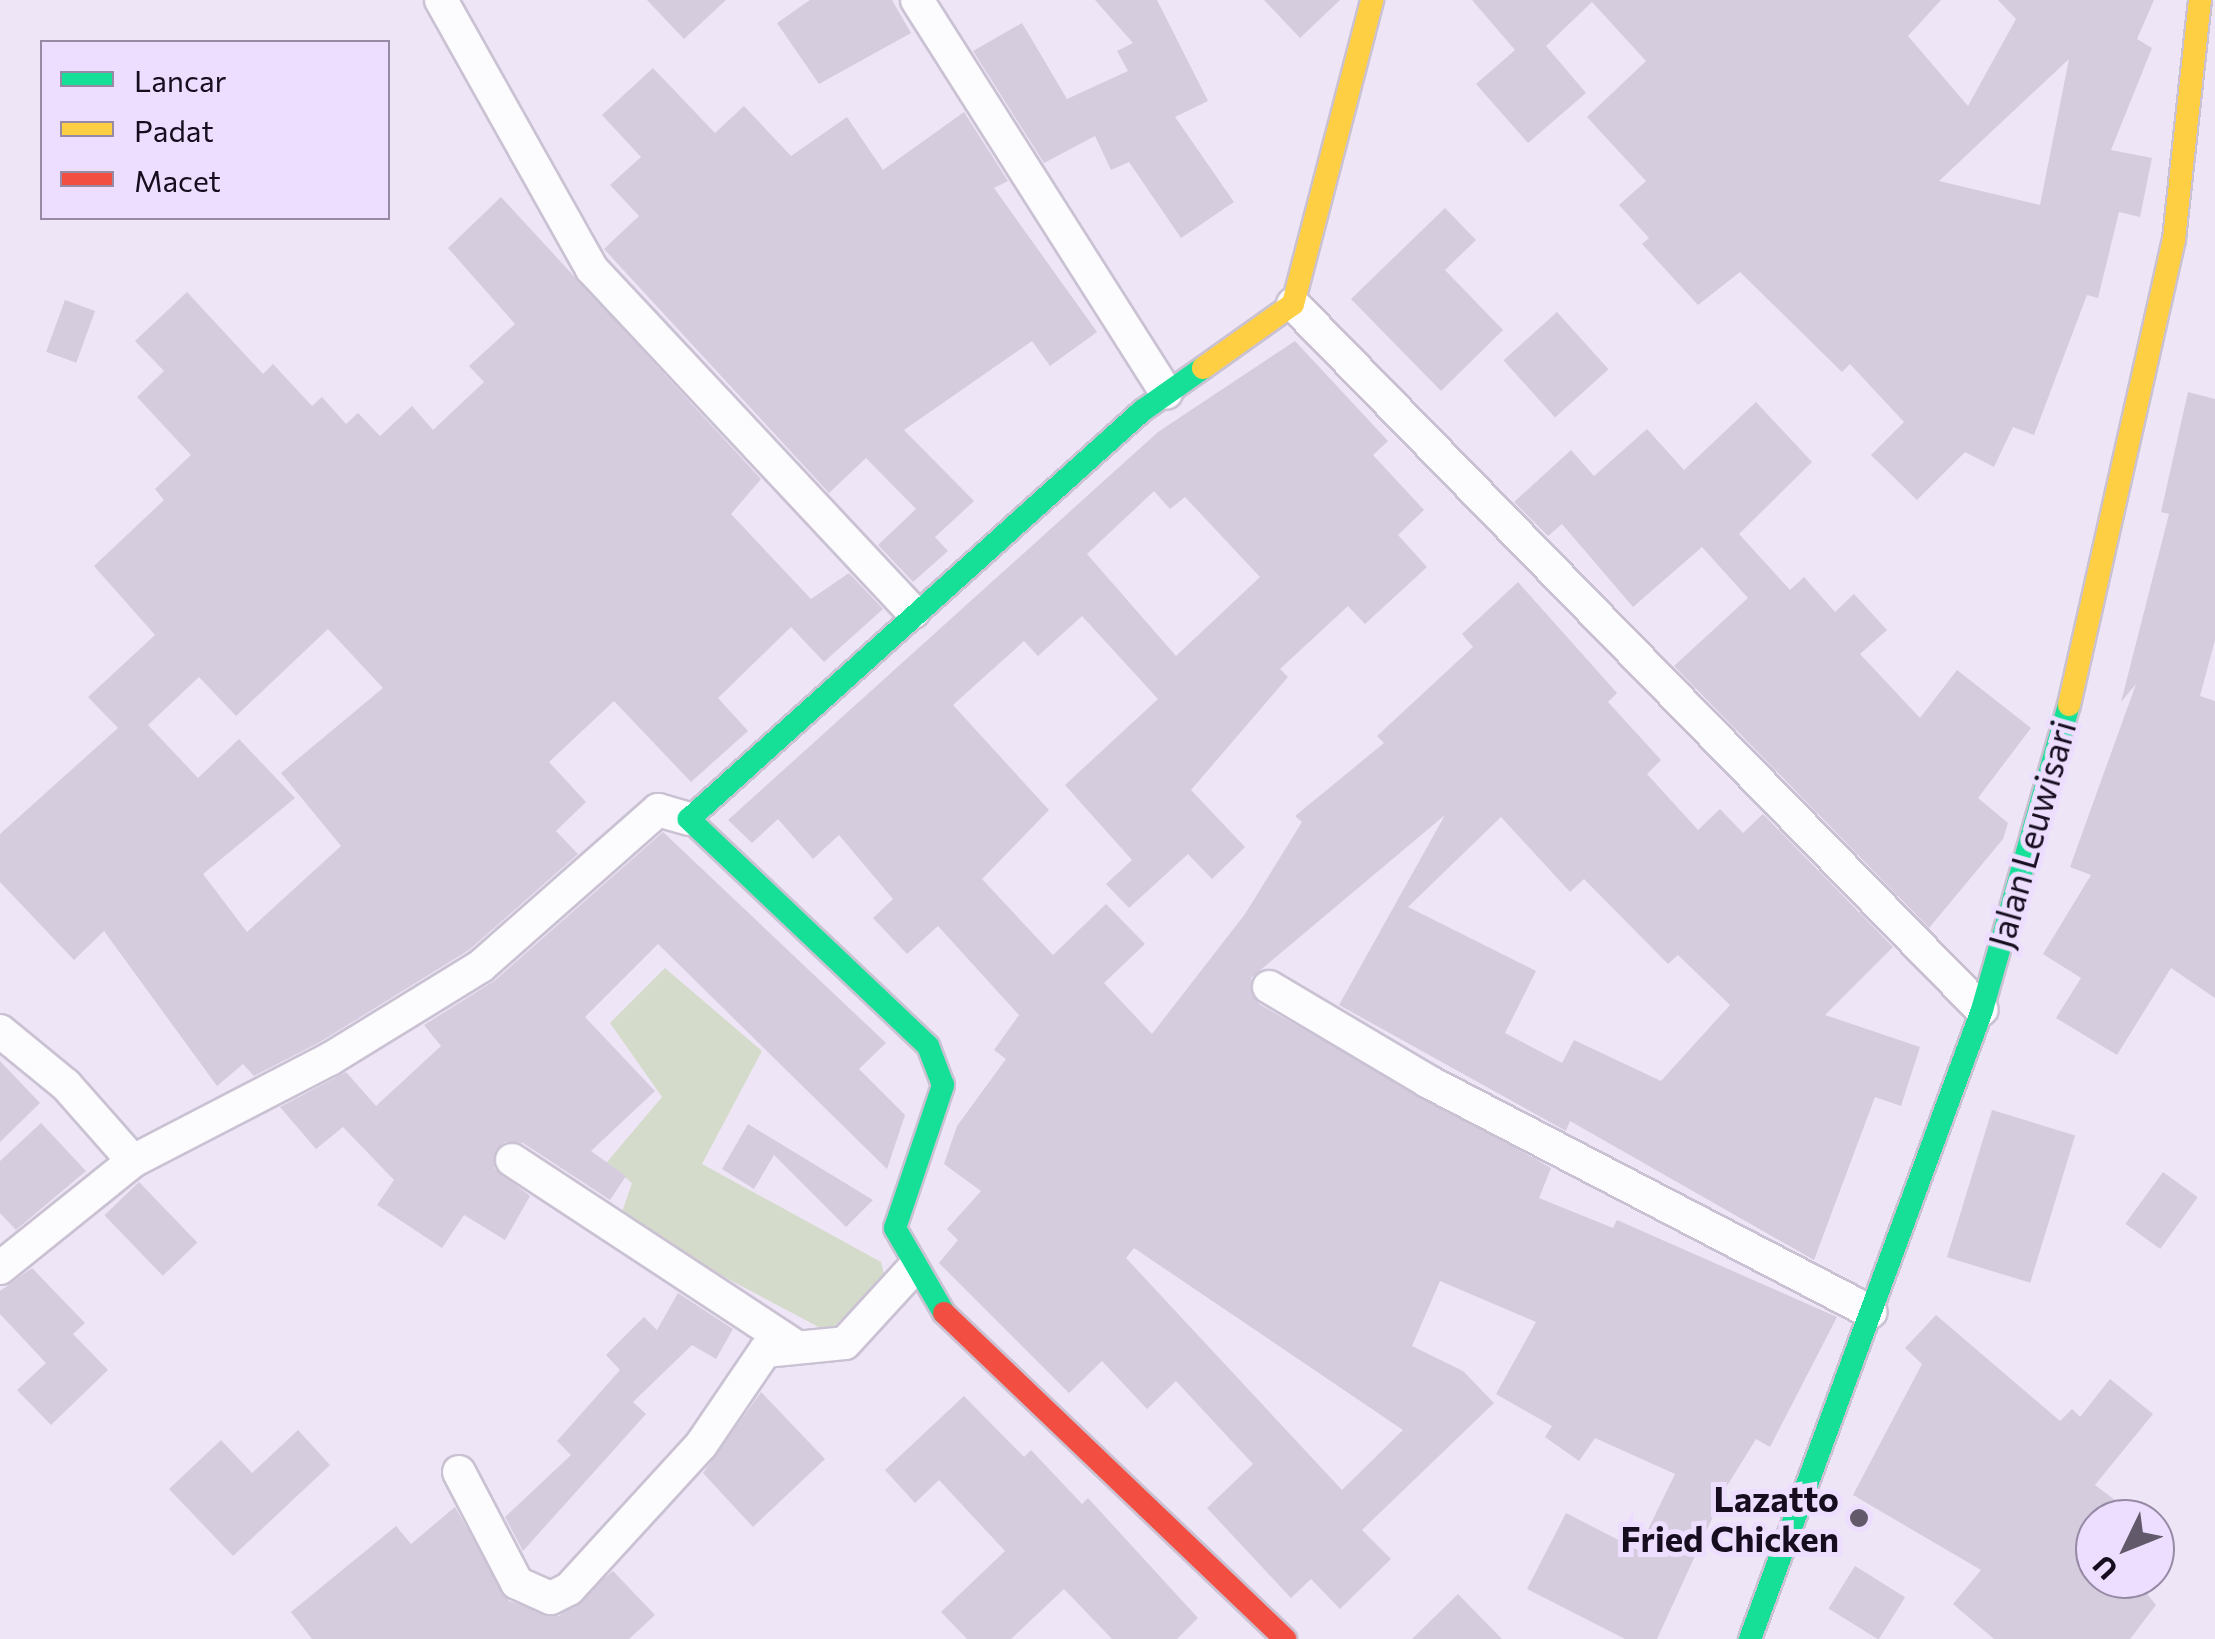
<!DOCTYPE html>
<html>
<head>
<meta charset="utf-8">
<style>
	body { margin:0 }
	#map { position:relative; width:2215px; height:1639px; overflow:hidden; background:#eee6f7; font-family:Commissioner,sans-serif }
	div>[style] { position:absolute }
	.green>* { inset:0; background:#d5dbca }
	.building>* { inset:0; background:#d5ccde; transform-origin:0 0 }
	.roads { filter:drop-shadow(2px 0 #cac2d3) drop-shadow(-2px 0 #cac2d3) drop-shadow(0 2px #cac2d3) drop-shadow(0 -2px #cac2d3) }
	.street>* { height:32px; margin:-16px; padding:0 16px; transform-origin:16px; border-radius:16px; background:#fcfbfe }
	.fast>* { height:22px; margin:-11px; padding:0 11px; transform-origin:11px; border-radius:11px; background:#16e098 }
	.slow>* { height:22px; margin:-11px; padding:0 11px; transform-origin:11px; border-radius:11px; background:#ffcf43 }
	.jam>* { height:22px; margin:-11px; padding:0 11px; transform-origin:11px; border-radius:11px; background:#f24e42 }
	.dots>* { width:28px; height:28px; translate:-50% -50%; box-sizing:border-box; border:5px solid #eddeff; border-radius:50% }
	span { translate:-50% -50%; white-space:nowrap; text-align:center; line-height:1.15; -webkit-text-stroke:10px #eddeff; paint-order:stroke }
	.street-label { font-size:35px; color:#160d1f }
	.poi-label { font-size:35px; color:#160d1f; font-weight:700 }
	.right { translate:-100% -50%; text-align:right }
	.legend { position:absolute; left:40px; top:40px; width:350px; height:180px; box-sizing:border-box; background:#eddeff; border:2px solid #978aa5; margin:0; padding:12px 18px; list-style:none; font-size:30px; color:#160d1f }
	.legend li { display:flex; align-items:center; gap:20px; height:50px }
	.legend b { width:50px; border:2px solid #978aa5 }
	.north { position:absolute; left:2075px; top:1499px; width:100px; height:100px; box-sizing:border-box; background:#eddeff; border:2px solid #978aa5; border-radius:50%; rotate:227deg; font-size:28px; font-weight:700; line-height:40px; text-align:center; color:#160d1f }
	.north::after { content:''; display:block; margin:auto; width:35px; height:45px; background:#62596b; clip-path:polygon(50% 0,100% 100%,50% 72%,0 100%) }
</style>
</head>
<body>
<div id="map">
	<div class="green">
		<div style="clip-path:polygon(665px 968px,762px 1051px,702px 1164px,881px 1262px,885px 1278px,828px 1332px,619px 1221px,632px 1183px,607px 1162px,662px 1097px,610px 1023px)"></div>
	</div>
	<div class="building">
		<div style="clip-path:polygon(647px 0,726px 0,684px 39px)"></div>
		<div style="clip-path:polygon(810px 0,892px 0,911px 33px,819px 84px,777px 23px)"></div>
		<div style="clip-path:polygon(1095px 0,1157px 0,1208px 101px,1175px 117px,1234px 202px,1181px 238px,1129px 162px,1111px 170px,1095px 136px,1044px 163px,973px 51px,1022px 23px,1067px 99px,1128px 71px,1117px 51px,1133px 43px)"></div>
		<div style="clip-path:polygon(1264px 0,1340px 0,1300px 38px)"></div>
		<div style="clip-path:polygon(evenodd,1472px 0,1941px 0,1908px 36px,1968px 106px,2016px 19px,1998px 0,2154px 0,2137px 39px,2152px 48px,2111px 150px,2152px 158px,2140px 217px,2119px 212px,2098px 298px,2087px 295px,2034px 435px,2013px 427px,1994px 467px,1965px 452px,1917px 500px,1871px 455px,1904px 422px,1850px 364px,1842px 372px,1740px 272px,1698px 305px,1642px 244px,1649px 238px,1619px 205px,1646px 181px,1587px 117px,1646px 61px,1592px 2px,1546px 46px,1586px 93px,1528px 143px,1476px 84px,1515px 50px,1472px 0,2069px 59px,2040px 205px,1939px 181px,1990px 133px,2069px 59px)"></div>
		<div style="clip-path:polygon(653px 68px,715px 133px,744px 106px,791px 156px,847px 117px,883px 170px,964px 112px,1008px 181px,994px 188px,1097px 332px,1050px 366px,1032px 341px,904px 430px,974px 501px,935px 537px,948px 551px,913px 582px,878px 545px,916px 509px,866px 458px,829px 493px,604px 249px,639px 216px,610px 185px,641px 157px,602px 115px)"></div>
		<div style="clip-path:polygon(evenodd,501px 197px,761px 479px,731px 514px,811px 599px,849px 573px,883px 609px,824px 662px,791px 627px,718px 698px,748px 731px,691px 782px,614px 701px,549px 762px,586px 802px,556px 831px,578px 854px,469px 950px,320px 1042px,254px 1076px,243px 1064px,217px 1086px,104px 931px,74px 960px,0 882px,0 834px,118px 728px,88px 697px,155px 635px,94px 566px,164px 500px,155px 489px,191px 455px,137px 397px,164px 371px,135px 341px,187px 292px,263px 374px,273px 364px,312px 406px,322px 397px,346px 424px,358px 413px,380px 436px,412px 406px,433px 430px,484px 382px,469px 366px,515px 324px,448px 248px,501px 197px,328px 629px,383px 688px,281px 773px,341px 846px,247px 932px,203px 874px,295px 798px,239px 739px,198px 778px,148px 725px,199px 677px,236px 716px,328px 629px)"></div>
		<div style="clip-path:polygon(1445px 208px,1476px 240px,1445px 270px,1503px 330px,1441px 391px,1351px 299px)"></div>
		<div style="left:65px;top:300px;width:32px;height:55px;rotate:20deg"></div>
		<div style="left:1557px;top:312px;width:77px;height:72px;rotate:48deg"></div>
		<div style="clip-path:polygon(evenodd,1295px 341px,1388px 441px,1373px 455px,1424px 510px,1398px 535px,1427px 567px,1365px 624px,1348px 606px,1280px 669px,1288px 677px,1191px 790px,1245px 847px,1212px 879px,1188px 854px,1129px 908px,1106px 884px,1132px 860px,1065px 785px,1158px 699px,1082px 616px,1038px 656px,1024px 641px,953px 705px,1049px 810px,982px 879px,1053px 955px,1106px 904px,1145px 944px,1104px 983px,1152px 1034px,1245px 914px,1302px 822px,1295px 816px,1384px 743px,1377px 736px,1473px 647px,1462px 634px,1518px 582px,1617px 693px,1608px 702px,1661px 760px,1647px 774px,1698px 830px,1720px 809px,1743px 833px,1763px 814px,1893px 947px,1825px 1015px,1920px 1047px,1901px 1106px,1875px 1097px,1814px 1260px,1570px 1121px,1566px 1131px,1339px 1005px,1445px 815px,1251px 978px,1259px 1004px,1551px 1168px,1539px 1198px,1613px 1228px,1617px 1220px,1837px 1317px,1770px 1447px,1756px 1439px,1727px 1486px,1657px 1639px,1625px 1639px,1527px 1589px,1566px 1513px,1638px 1550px,1675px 1474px,1595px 1438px,1579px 1461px,1545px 1437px,1552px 1426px,1496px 1394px,1536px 1322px,1440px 1281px,1412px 1346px,1463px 1371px,1494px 1403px,1362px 1530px,1391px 1559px,1340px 1609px,1311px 1579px,1291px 1598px,1207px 1508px,1253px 1464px,1176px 1381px,1147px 1409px,1102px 1361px,1069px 1393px,939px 1263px,958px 1240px,947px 1229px,981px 1191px,944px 1164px,957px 1126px,1006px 1059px,994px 1050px,1019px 1015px,938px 926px,907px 954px,873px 918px,893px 899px,839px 835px,813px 859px,778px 819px,752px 843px,728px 820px,1158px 432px,1295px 341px,1154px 491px,1170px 509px,1185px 497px,1260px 577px,1176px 656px,1087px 554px,1154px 491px,1295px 341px,1501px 817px,1570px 892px,1584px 879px,1668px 964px,1678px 955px,1730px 1005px,1661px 1081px,1574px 1040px,1562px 1063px,1505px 1033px,1536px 971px,1408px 907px,1501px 817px,1295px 341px,1134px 1248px,1403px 1430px,1342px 1490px,1126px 1258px,1134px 1248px)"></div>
		<div style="clip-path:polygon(2188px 392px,2215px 399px,2215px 640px,2200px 696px,2215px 701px,2215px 998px,2171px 968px,2117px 1055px,2056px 1018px,2081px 978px,2043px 954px,2091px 875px,2070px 867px,2136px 684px,2121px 702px,2169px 514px,2161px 512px)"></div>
		<div style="clip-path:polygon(1756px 402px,1812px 462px,1739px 534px,1790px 590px,1804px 577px,1835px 612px,1854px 594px,1887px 630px,1860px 654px,1920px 718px,1957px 670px,2031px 728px,1978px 798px,2008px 823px,2003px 839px,1929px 928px,1674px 666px,1748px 598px,1702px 547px,1633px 607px,1562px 524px,1548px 536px,1514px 502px,1571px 450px,1594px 476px,1647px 429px,1684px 470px)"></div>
		<div style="clip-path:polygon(663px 832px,886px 1043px,859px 1069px,905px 1115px,887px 1169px,658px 944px,585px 1017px,655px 1091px,591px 1151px,626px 1176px,610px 1200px,523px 1143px,504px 1142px,494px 1168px,530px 1196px,505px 1240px,464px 1215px,442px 1248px,377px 1205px,394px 1180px,343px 1127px,316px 1149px,280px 1107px,346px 1072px,376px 1106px,441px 1046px,424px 1025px,494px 981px)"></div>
		<div style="clip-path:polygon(0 1061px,40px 1103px,0 1142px)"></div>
		<div style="left:1992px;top:1110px;width:87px;height:154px;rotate:17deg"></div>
		<div style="clip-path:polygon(41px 1123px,86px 1171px,16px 1230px,0 1213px,0 1161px)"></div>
		<div style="clip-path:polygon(748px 1124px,781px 1144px,873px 1200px,846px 1227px,774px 1155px,754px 1189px,722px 1169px)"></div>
		<div style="left:2163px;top:1172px;width:43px;height:64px;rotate:36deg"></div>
		<div style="left:139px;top:1182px;width:84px;height:48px;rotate:46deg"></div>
		<div style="clip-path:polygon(32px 1268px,85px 1323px,73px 1334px,108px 1370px,51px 1425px,17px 1390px,46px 1363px,0 1314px,0 1291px)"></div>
		<div style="clip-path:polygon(678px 1293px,733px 1329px,716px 1359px,692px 1345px,633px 1402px,646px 1414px,523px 1551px,505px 1517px,571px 1455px,557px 1441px,620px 1370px,606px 1355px,644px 1317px,657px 1330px)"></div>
		<div style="clip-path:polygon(1936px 1315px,2060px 1421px,2072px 1409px,2080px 1417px,2110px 1379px,2153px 1414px,2095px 1485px,2140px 1519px,2095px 1519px,2095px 1579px,2135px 1579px,2156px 1605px,2130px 1639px,1994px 1639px,1953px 1604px,1981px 1570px,1853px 1495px,1922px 1364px,1905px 1348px)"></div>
		<div style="clip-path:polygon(761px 1392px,825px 1459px,753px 1527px,703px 1473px)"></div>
		<div style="clip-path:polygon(964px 1396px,1024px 1457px,1031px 1450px,1082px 1504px,1088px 1498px,1198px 1618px,1177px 1639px,1112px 1639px,1064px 1589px,1011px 1639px,967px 1639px,941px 1612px,1005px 1551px,939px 1480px,915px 1503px,885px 1470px)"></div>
		<div style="clip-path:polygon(298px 1430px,330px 1465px,233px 1556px,169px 1489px,221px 1440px,252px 1473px)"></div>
		<div style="clip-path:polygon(455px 1507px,509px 1601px,559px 1616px,613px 1571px,655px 1615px,629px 1639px,312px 1639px,291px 1612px,396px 1526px,411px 1544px)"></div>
		<div style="left:1855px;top:1566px;width:59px;height:50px;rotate:32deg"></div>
		<div style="clip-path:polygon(1458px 1594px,1502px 1639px,1412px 1639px)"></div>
	</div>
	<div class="roads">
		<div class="street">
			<div style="left:441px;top:0;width:308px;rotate:60.7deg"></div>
			<div style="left:592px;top:269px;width:470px;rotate:46.9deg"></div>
			<div style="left:917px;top:0;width:465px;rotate:57.6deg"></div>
			<div style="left:1293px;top:304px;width:986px;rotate:45.7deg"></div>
			<div style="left:1269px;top:987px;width:184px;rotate:30.7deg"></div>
			<div style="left:1427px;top:1081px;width:500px;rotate:27.5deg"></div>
			<div style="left:0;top:1031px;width:85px;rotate:39.3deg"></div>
			<div style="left:66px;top:1085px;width:101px;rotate:48.6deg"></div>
			<div style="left:512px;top:1160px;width:334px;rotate:33.3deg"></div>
			<div style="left:0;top:1268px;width:171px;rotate:-38.8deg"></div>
			<div style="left:133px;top:1161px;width:222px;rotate:-27.4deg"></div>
			<div style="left:330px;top:1059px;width:177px;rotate:-31.6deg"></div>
			<div style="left:481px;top:966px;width:236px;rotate:-41.4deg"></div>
			<div style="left:658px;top:810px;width:32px;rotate:16deg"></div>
			<div style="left:459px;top:1472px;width:125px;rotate:62.4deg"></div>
			<div style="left:517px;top:1583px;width:37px;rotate:24deg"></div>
			<div style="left:551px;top:1598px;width:20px;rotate:-27deg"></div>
			<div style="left:569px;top:1589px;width:195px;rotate:-47.5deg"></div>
			<div style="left:701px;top:1445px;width:114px;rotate:-55.8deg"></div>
			<div style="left:765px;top:1351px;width:80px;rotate:-5.7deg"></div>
			<div style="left:845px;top:1343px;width:99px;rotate:-47.5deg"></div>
		</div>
		<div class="fast">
			<div style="left:944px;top:1313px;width:98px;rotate:-120deg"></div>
			<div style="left:895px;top:1228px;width:151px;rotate:-71.4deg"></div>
			<div style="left:943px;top:1085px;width:42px;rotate:-111deg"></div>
			<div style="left:928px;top:1046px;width:330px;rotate:-136.5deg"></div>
			<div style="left:689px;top:819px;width:610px;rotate:-42.01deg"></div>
			<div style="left:1142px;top:411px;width:75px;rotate:-35.2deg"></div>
			<div style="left:1750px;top:1639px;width:670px;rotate:-69.75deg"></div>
			<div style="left:1982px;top:1010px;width:317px;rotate:-74.1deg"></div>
		</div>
		<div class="slow">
			<div style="left:1203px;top:368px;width:110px;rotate:-35.4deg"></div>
			<div style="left:1293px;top:304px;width:314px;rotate:-75.4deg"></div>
			<div style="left:2069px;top:705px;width:478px;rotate:-77.3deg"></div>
			<div style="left:2174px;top:239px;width:240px;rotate:-83.8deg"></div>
		</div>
		<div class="jam">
			<div style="left:944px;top:1313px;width:472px;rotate:43.7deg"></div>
		</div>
	</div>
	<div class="dots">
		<div style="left:1859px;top:1518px;background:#62596b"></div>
	</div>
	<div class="street-label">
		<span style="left:2031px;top:834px;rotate:-74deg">Jalan Leuwisari</span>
	</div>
	<div class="poi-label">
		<span class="right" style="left:1839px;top:1518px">Lazatto<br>Fried Chicken</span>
	</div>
	<ul class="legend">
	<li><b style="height:12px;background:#16e098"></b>Lancar</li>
	<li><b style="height:12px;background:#ffcf43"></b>Padat</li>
	<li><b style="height:12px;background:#f24e42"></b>Macet</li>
	</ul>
	<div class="north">U</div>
</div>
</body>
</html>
